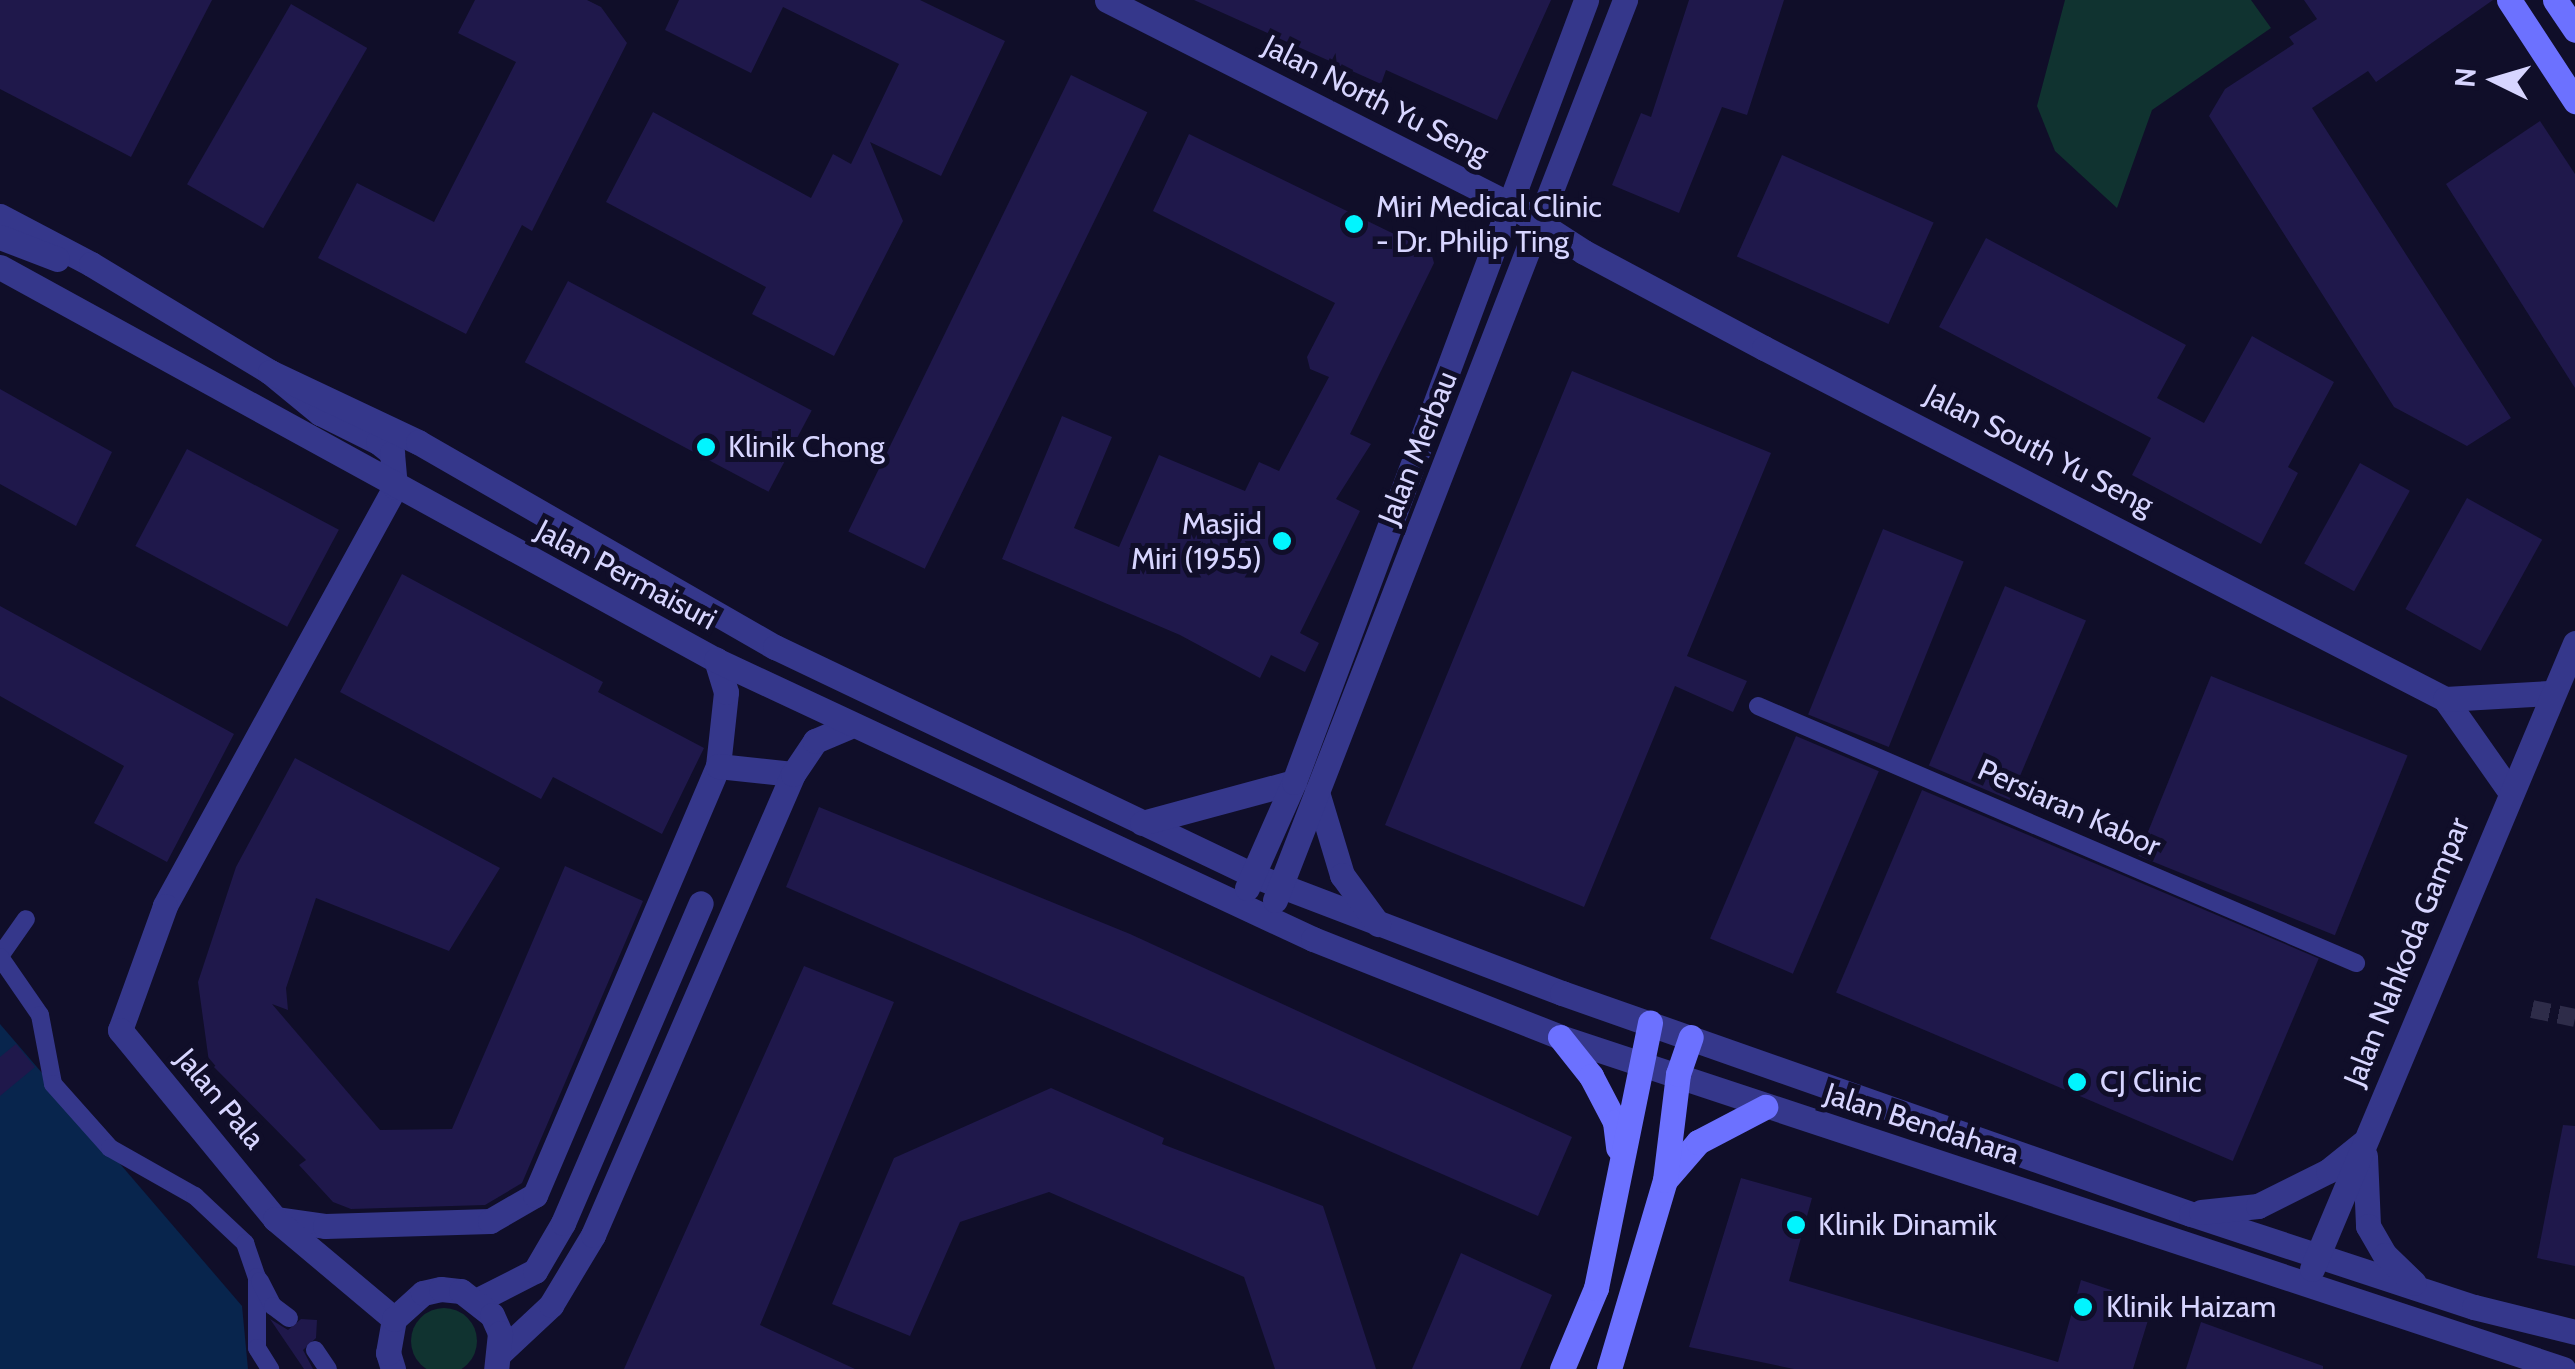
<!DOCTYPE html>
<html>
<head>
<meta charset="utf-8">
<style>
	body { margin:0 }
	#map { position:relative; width:2575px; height:1369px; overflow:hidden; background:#100e29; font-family:Cabin,sans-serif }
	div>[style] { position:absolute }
	.green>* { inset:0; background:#103330 }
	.round { border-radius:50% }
	.water>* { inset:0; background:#08254d }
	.building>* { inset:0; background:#1f184b; transform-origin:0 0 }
	.pedestrian-tunnel>* { height:18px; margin-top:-9px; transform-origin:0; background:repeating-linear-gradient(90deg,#2e2c49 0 18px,transparent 0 27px) }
	.pedestrian>* { height:18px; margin:-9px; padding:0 9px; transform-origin:9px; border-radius:9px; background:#35378b }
	.minor>* { height:25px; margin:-12.5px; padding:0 12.5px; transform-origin:12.5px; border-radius:12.5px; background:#35378b }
	.tertiary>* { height:25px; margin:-12.5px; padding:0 12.5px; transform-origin:12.5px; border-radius:12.5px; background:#35378b }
	.secondary>* { height:25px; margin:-12.5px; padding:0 12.5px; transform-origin:12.5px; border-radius:12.5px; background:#6c71ff }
	.dots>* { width:28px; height:28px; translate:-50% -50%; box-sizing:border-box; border:5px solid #100e29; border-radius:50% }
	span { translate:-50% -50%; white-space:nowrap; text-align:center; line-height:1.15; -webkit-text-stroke:10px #100e29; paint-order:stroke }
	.street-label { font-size:30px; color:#d7d5ff }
	.poi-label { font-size:30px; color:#d7d5ff }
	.left { translate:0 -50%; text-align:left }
	.right { translate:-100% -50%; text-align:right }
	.north { position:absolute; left:2445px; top:30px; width:100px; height:100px; -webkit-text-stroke:8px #100e29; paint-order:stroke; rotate:275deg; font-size:28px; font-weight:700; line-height:40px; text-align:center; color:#d7d5ff }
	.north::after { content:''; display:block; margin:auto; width:35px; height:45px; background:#d7d5ff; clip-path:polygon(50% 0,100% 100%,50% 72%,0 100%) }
</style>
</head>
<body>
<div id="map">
	<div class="green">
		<div style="clip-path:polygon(2065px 0,2251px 0,2271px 28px,2152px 110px,2117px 208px,2055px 151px,2037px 106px)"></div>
		<div class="round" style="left:411px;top:1308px;width:66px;height:66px"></div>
	</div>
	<div class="water">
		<div style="clip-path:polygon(0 1024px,242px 1306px,248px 1369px,0 1369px)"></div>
	</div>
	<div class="building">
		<div style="clip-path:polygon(0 0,212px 0,131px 157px,0 89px)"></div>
		<div style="clip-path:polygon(475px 0,587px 0,601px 7px,627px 43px,532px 231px,522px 225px,466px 334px,318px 258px,357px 183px,434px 222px,516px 62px,458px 33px)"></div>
		<div style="clip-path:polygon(679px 0,920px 0,1005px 41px,941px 176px,870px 142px,903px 221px,834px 356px,752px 314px,766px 287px,606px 202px,653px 112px,811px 198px,833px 154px,851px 164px,899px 64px,783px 7px,751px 73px,665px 30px)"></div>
		<div style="clip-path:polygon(1194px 0,1551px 0,1497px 120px,1386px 70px,1381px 84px)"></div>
		<div style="clip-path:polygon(1689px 0,1784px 0,1747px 115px,1722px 107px,1679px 213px,1612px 185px,1641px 113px,1651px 117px)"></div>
		<div style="clip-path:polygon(2304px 0,2493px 0,2376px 82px,2368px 71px,2312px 108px,2511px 418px,2467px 446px,2394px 407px,2209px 116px,2225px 89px,2294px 44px,2289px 37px,2317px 19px)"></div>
		<div style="left:291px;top:4px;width:88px;height:208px;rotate:30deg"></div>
		<div style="left:1071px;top:75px;width:85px;height:508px;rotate:26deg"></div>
		<div style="clip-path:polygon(2540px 121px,2575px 174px,2575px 388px,2446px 184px)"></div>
		<div style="clip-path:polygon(1189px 134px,1431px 252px,1434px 263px,1350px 434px,1371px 444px,1336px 499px,1360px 511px,1300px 633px,1319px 643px,1305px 672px,1271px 655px,1260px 678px,1180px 635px,1002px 559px,1062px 416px,1112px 437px,1074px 528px,1119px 547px,1159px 455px,1245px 491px,1259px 462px,1279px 471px,1329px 377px,1310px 369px,1307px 357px,1335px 303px,1153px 211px)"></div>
		<div style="left:1782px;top:155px;width:166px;height:111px;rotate:24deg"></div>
		<div style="clip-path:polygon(1986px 238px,2186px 345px,2157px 398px,2204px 423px,2252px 336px,2334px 382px,2288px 467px,2298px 473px,2261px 544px,2132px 475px,2151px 438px,1939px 327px)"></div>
		<div style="left:568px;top:281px;width:276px;height:92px;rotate:28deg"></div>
		<div style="clip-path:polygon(1572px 371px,1771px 453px,1687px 656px,1747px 681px,1733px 712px,1675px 686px,1584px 907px,1385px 825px)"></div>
		<div style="clip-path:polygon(0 389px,112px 452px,76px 526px,0 484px)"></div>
		<div style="left:187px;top:449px;width:172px;height:110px;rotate:28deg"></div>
		<div style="left:2360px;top:463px;width:57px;height:115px;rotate:29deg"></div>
		<div style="left:2467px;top:498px;width:86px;height:127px;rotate:29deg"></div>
		<div style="left:1883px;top:529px;width:87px;height:200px;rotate:22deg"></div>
		<div style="clip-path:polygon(402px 574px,603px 682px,598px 692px,704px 748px,662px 834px,553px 777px,541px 799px,340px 692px)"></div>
		<div style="left:2005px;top:586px;width:88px;height:195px;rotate:23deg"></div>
		<div style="clip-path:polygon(0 606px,234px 734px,167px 862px,94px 823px,124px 766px,0 696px)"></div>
		<div style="left:2211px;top:676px;width:212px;height:194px;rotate:22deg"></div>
		<div style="left:1796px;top:736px;width:90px;height:220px;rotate:23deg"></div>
		<div style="clip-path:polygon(295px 758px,500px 868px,449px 951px,316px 898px,286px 988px,288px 1010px,272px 1004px,380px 1130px,452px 1129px,565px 866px,643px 901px,522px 1183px,485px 1205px,351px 1209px,333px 1202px,299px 1165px,306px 1160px,209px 1062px,198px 982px,236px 867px)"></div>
		<div style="left:1922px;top:790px;width:431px;height:220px;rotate:23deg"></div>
		<div style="clip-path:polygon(819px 807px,1130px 934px,1572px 1137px,1538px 1216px,786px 887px)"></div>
		<div style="clip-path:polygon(804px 966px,894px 1002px,760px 1325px,855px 1369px,624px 1369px)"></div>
		<div style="clip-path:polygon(16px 1044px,35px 1067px,0 1096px,0 1057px)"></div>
		<div style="clip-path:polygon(1051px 1088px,1164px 1138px,1162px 1144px,1323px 1206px,1376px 1369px,1275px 1369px,1244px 1277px,1049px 1192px,960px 1222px,910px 1336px,832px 1304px,894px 1158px)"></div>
		<div style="clip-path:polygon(2563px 1125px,2575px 1126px,2575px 1266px,2537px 1258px)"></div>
		<div style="clip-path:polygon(1741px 1178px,1812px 1198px,1789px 1281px,2058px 1362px,2081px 1280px,2153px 1304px,2133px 1369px,1794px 1369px,1689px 1347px)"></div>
		<div style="clip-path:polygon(1461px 1253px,1552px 1295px,1520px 1369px,1412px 1369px)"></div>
		<div style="clip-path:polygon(270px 1319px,288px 1330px,301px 1319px,317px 1320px,316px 1338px,303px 1350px,313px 1369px,304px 1369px)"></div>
		<div style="clip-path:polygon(2201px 1322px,2323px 1366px,2323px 1369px,2186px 1369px)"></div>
	</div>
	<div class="pedestrian-tunnel">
		<div style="left:2532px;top:1009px;width:44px;rotate:11.8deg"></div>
	</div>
	<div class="pedestrian">
		<div style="left:1758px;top:706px;width:651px;rotate:23.26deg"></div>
		<div style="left:0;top:956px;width:45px;rotate:-54.9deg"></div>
		<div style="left:0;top:957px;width:70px;rotate:55.4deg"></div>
		<div style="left:40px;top:1015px;width:70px;rotate:79.3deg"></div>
		<div style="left:53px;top:1084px;width:86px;rotate:48.3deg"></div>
		<div style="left:110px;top:1148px;width:98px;rotate:29.5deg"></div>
		<div style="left:195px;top:1196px;width:69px;rotate:43.2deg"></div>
		<div style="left:245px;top:1243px;width:36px;rotate:71deg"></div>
		<div style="left:257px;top:1277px;width:71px;rotate:90deg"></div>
		<div style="left:257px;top:1348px;width:25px;rotate:58deg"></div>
		<div style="left:260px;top:1281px;width:28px;rotate:63deg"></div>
		<div style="left:273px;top:1306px;width:20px;rotate:37deg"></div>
		<div style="left:315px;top:1350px;width:23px;rotate:56deg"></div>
	</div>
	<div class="minor">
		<div style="left:1107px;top:0;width:449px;rotate:26.9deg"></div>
		<div style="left:1508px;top:203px;width:90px;rotate:32.8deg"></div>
		<div style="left:1584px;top:252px;width:204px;rotate:28.1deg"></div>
		<div style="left:1764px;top:348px;width:766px;rotate:27.27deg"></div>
		<div style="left:2445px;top:699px;width:111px;rotate:54.9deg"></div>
		<div style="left:395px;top:487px;width:478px;rotate:118.8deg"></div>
		<div style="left:165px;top:906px;width:132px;rotate:109.9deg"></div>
		<div style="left:120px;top:1030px;width:244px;rotate:50.6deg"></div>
		<div style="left:275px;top:1219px;width:50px;rotate:8deg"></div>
		<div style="left:325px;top:1226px;width:165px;rotate:-1.7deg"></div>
		<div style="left:490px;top:1221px;width:52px;rotate:-30deg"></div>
		<div style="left:535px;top:1195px;width:466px;rotate:-66.9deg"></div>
		<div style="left:718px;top:766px;width:74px;rotate:-83.8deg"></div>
		<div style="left:726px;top:692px;width:34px;rotate:-107deg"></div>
		<div style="left:2445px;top:699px;width:104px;rotate:-3.3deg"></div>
		<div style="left:718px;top:766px;width:75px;rotate:6.1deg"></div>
		<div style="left:275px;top:1219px;width:155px;rotate:40deg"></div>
		<div style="left:478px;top:1300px;width:64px;rotate:-27deg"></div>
		<div style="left:535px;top:1271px;width:56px;rotate:-59.7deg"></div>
		<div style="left:563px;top:1223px;width:348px;rotate:-66.7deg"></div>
		<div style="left:501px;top:1352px;width:69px;rotate:-43.2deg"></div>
		<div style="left:551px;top:1305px;width:82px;rotate:-59deg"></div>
		<div style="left:593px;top:1235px;width:503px;rotate:-66.55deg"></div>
		<div style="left:793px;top:774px;width:40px;rotate:-56deg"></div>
		<div style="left:815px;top:741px;width:36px;rotate:-23deg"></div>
		<div style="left:393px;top:1369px;width:17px;rotate:-107deg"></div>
		<div style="left:388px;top:1353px;width:35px;rotate:-80deg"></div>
		<div style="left:394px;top:1319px;width:39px;rotate:-42deg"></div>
		<div style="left:423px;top:1293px;width:18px;rotate:-13deg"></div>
		<div style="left:441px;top:1289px;width:20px;rotate:6deg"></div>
		<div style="left:461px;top:1291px;width:39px;rotate:38deg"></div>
		<div style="left:492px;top:1315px;width:20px;rotate:66deg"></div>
		<div style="left:500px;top:1333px;width:36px;rotate:96deg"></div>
	</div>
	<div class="tertiary">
		<div style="left:0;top:216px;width:103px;rotate:27.8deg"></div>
		<div style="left:91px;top:264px;width:209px;rotate:31.1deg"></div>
		<div style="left:270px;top:372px;width:65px;rotate:39.4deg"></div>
		<div style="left:320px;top:413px;width:65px;rotate:26.6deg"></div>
		<div style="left:378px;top:442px;width:18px;rotate:38deg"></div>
		<div style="left:392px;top:453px;width:34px;rotate:85deg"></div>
		<div style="left:0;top:237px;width:61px;rotate:21.1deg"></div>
		<div style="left:0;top:267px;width:817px;rotate:28.76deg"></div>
		<div style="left:716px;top:660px;width:659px;rotate:25.05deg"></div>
		<div style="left:1313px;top:939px;width:266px;rotate:21.6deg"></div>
		<div style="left:1560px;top:1037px;width:1057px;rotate:18.31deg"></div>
		<div style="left:270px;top:372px;width:164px;rotate:25.3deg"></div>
		<div style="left:418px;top:442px;width:412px;rotate:29.9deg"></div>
		<div style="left:775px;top:647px;width:530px;rotate:25.5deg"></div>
		<div style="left:1253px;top:875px;width:331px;rotate:20.9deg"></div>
		<div style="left:1562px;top:993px;width:667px;rotate:19.36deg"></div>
		<div style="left:2191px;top:1214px;width:298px;rotate:18.2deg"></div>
		<div style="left:2474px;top:1307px;width:104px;rotate:13.9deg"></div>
		<div style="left:1317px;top:792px;width:87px;rotate:73.2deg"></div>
		<div style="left:1342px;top:875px;width:61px;rotate:53.7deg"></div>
		<div style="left:1142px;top:823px;width:157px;rotate:-15.1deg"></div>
		<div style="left:1247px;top:888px;width:116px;rotate:-66.1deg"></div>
		<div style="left:1294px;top:782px;width:835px;rotate:-69.52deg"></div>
		<div style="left:1275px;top:900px;width:966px;rotate:-68.75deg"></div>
		<div style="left:2365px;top:1156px;width:70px;rotate:87.5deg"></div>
		<div style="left:2368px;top:1226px;width:34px;rotate:60deg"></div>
		<div style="left:2385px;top:1255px;width:40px;rotate:44deg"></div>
		<div style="left:2201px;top:1212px;width:57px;rotate:-6deg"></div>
		<div style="left:2258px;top:1206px;width:78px;rotate:-26.6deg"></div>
		<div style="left:2328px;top:1171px;width:45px;rotate:-38.7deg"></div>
		<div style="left:2312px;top:1269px;width:679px;rotate:-67.21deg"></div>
	</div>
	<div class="secondary">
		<div style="left:2509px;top:0;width:121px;rotate:56.8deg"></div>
		<div style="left:2555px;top:0;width:36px;rotate:56deg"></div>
		<div style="left:1560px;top:1037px;width:50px;rotate:51.5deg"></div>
		<div style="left:1591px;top:1076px;width:52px;rotate:62.4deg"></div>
		<div style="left:1615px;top:1122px;width:26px;rotate:83deg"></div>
		<div style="left:1666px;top:1179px;width:49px;rotate:-49.1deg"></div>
		<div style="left:1698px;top:1142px;width:76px;rotate:-27.6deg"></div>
		<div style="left:1562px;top:1369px;width:88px;rotate:-67.2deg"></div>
		<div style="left:1596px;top:1288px;width:271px;rotate:-78.5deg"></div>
		<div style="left:1609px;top:1369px;width:197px;rotate:-73.5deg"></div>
		<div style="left:1665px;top:1180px;width:107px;rotate:-83deg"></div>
		<div style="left:1678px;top:1074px;width:39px;rotate:-71deg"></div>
	</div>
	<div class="dots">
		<div style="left:1354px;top:224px;background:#01f5ff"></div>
		<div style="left:706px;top:447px;background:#01f5ff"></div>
		<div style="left:1282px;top:541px;background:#01f5ff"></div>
		<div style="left:2077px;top:1082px;background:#01f5ff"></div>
		<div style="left:1796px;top:1225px;background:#01f5ff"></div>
		<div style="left:2083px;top:1307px;background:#01f5ff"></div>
	</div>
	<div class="street-label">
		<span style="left:1376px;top:100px;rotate:27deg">Jalan North Yu Seng</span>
		<span style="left:1418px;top:448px;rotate:-68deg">Jalan Merbau</span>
		<span style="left:2039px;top:450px;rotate:27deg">Jalan South Yu Seng</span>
		<span style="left:626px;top:575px;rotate:28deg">Jalan Permaisuri</span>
		<span style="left:2069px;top:808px;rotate:24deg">Persiaran Kabor</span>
		<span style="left:2407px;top:952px;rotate:-68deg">Jalan Nahkoda Gampar</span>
		<span style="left:220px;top:1099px;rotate:50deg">Jalan Pala</span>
		<span style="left:1922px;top:1124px;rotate:18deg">Jalan Bendahara</span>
	</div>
	<div class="poi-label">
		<span class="left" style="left:1376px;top:224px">Miri Medical Clinic<br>- Dr. Philip Ting</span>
		<span class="left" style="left:728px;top:447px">Klinik Chong</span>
		<span class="right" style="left:1262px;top:541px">Masjid<br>Miri (1955)</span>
		<span class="left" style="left:2100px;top:1082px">CJ Clinic</span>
		<span class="left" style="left:1818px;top:1225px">Klinik Dinamik</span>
		<span class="left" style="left:2106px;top:1307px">Klinik Haizam</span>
	</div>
	<div class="north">N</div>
</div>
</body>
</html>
